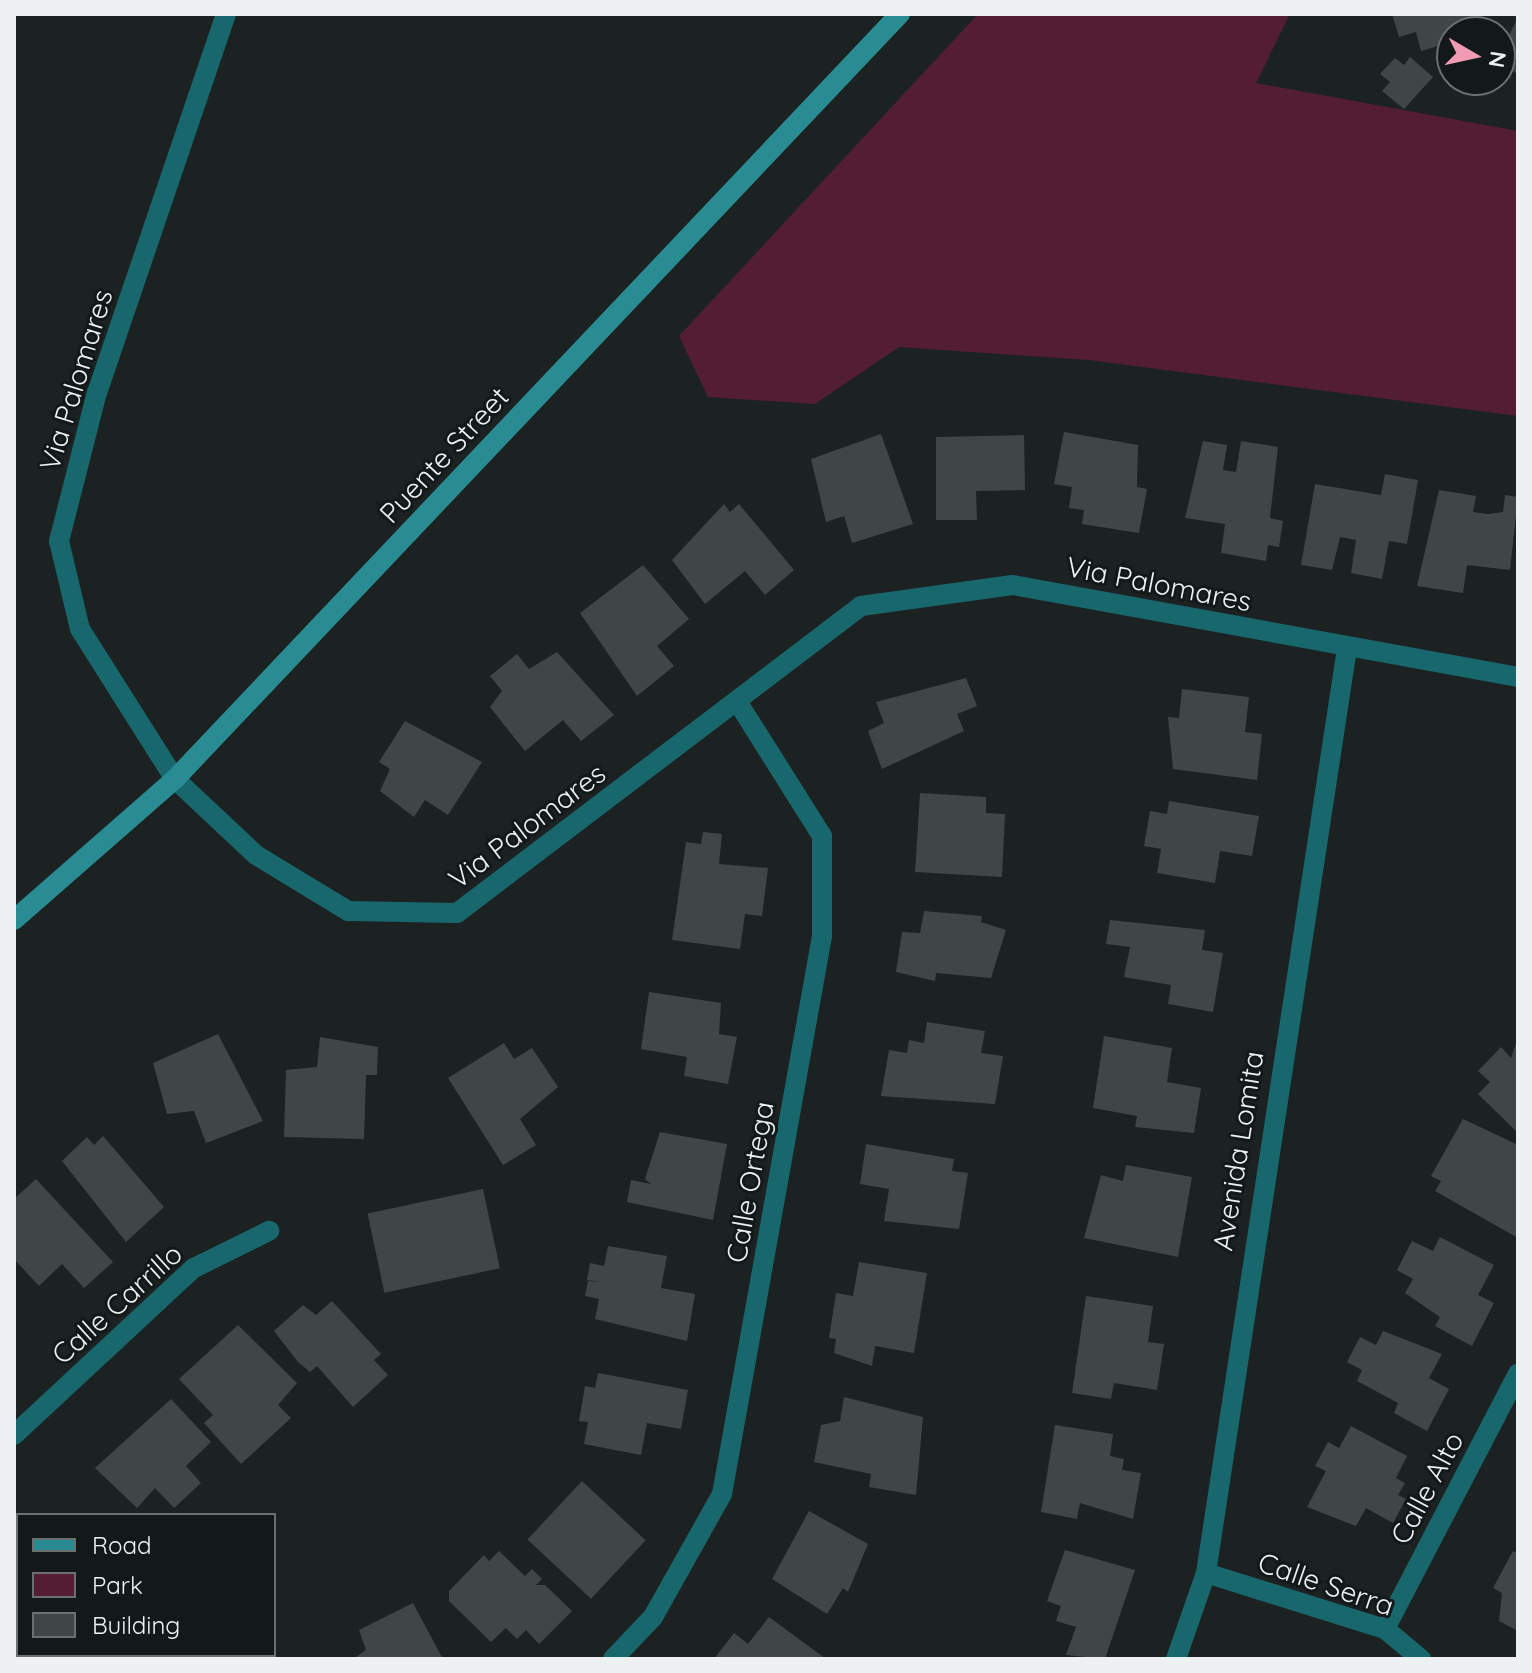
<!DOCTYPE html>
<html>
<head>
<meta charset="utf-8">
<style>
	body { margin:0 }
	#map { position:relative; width:1532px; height:1673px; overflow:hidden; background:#1c2222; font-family:Quicksand,sans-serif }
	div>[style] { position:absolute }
	.green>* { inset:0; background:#531e31 }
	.building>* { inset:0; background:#404546; transform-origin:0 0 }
	.street>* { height:20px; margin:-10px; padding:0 10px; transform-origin:10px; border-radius:10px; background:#17676d }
	.secondary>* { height:20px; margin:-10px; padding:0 10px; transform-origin:10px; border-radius:10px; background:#298c93 }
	span { translate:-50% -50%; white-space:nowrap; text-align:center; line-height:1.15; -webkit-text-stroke:6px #131819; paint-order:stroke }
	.street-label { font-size:28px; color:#edf1f1 }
	.frame { position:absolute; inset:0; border:16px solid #edf1f1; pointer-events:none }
	.legend { position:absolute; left:16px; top:1513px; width:260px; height:144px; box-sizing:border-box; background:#131819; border:2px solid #6a6f6f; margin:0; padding:10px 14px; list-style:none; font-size:24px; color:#edf1f1 }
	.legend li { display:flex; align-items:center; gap:16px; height:40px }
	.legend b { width:40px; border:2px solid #6a6f6f }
	.north { position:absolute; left:1436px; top:16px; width:80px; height:80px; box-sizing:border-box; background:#131819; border:2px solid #6a6f6f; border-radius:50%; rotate:99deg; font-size:22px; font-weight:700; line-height:32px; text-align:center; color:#edf1f1 }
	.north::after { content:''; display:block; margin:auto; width:28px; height:36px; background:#f09ab4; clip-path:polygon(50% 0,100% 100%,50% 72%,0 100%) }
</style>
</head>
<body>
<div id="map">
	<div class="green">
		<div style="clip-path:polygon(978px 14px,1290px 14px,1256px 83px,1518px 131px,1518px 416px,1089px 360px,899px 347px,815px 404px,708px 397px,679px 336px)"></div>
	</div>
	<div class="building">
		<div style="clip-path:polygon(1392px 14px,1488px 14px,1488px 15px,1457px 23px,1452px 42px,1421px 51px,1416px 32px,1399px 37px)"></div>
		<div style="clip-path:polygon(1518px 17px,1518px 74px,1511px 70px,1517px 60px,1501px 52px)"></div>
		<div style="clip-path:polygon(1410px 57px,1433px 77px,1404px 109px,1382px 91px,1390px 82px,1380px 74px,1395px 58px,1404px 65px)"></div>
		<div style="clip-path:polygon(1064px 432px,1138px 445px,1137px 487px,1147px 489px,1139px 533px,1082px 524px,1084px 510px,1069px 508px,1072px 487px,1054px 484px)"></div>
		<div style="clip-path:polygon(881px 434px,913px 524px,852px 543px,844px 516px,826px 522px,811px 459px)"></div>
		<div style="clip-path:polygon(1024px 435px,1025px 490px,976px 491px,977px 520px,936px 520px,936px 437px)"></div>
		<div style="clip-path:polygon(1203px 441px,1227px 445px,1223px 470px,1236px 472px,1241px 441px,1278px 447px,1270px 518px,1283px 521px,1279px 547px,1268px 545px,1266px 561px,1221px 553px,1225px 524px,1185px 518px)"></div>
		<div style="clip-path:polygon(1385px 474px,1418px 480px,1407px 544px,1389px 541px,1382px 579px,1351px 573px,1356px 540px,1340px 537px,1332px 570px,1301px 565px,1315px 484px,1381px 495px)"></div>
		<div style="clip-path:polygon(1439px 490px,1476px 496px,1473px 512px,1488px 514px,1503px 512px,1505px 495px,1518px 497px,1510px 570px,1467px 565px,1463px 593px,1417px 586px)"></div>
		<div style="clip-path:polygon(724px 504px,730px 512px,739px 504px,794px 570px,765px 595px,745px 571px,705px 604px,672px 560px)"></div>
		<div style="clip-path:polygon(643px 565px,689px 619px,657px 646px,674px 666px,637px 696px,580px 613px)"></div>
		<div style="clip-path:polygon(557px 652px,614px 715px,581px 741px,563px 720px,525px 751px,490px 707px,502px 691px,490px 676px,517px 654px,529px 669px)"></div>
		<div style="clip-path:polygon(966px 678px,977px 706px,957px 714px,964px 731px,882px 769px,868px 731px,884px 723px,876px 702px)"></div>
		<div style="clip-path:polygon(1182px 689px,1249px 697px,1245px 732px,1262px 734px,1257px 780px,1173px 769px,1168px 717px,1179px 718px)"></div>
		<div style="clip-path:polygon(405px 721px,482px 762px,448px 815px,425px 800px,414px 817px,380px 791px,390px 769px,379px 762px)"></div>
		<div style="clip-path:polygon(920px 793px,986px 797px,986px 813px,1005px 814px,1002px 877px,915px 872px)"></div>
		<div style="clip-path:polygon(1169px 801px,1259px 816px,1252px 856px,1220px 851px,1215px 883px,1157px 873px,1161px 849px,1144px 846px,1150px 811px,1167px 814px)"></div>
		<div style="clip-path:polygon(703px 832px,722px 834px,719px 864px,768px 868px,762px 916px,745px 914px,740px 949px,672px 940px,686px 842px,701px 844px)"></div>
		<div style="clip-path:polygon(924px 911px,982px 916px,981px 922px,1006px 930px,991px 978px,936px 973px,935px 981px,896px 972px,902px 932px,920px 933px)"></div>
		<div style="clip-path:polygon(1110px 920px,1205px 930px,1202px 950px,1223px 953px,1213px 1012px,1168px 1004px,1171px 985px,1124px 977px,1130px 947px,1106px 944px)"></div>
		<div style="clip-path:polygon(649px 992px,721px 1003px,719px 1034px,737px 1037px,728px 1084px,684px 1076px,687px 1057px,641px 1049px)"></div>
		<div style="clip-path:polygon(927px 1022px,985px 1031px,981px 1053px,1003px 1056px,995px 1104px,881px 1096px,889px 1050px,907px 1053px,909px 1040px,924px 1043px)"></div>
		<div style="clip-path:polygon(218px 1034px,263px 1121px,206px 1143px,194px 1111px,167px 1114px,153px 1063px)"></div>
		<div style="clip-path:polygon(1104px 1036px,1172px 1048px,1167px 1082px,1201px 1088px,1194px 1133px,1135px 1127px,1137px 1116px,1093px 1108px)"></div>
		<div style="clip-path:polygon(320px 1037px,378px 1047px,377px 1075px,366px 1075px,364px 1139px,284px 1137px,286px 1070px,317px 1067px)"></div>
		<div style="clip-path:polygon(1518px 1037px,1518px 1133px,1478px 1094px,1490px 1082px,1478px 1071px,1501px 1047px,1511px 1058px)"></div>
		<div style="clip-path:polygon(504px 1043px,514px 1059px,532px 1048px,558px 1087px,520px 1119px,536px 1145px,503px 1165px,448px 1078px)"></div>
		<div style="clip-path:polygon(1463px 1119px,1518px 1145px,1518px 1238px,1435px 1191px,1441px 1181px,1431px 1176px)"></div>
		<div style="clip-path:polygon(660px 1132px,727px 1144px,713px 1220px,627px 1202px,631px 1180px,651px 1184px,645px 1179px)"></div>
		<div style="clip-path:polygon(103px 1136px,164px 1207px,126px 1242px,62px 1161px,87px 1137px,94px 1145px)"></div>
		<div style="clip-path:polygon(866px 1144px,954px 1159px,952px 1171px,968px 1173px,959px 1229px,884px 1221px,889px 1189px,860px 1184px)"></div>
		<div style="clip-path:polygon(1126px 1165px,1192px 1177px,1178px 1257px,1084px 1238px,1101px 1175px,1123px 1181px)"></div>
		<div style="clip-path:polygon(36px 1179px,113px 1262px,84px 1288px,62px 1264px,39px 1286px,14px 1259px,14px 1199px)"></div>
		<div style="left:483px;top:1189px;width:81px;height:118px;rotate:78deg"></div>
		<div style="clip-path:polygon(1440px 1237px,1494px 1265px,1478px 1295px,1494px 1303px,1472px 1346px,1435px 1326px,1440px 1317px,1405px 1293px,1413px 1279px,1397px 1270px,1412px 1241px,1433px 1251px)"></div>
		<div style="clip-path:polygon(608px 1246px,667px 1256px,661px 1288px,695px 1294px,687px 1341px,595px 1319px,599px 1299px,585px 1296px,588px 1281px,601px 1282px,587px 1280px,590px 1263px,604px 1266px)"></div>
		<div style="clip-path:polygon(859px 1262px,927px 1273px,914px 1353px,875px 1346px,872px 1366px,834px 1353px,836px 1339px,829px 1338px,836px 1293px,853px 1296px)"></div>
		<div style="clip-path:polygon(1086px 1296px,1153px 1306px,1148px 1342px,1164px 1344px,1157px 1390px,1114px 1383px,1111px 1399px,1072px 1393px)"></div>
		<div style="clip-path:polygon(332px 1301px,381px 1354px,374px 1360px,388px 1375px,353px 1407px,317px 1366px,310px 1372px,298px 1362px,274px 1331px,303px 1305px,316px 1315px)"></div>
		<div style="clip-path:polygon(238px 1325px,297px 1383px,278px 1405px,291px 1418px,241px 1464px,204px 1423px,213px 1415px,179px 1379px)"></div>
		<div style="clip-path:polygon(1383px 1331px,1442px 1354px,1429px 1378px,1449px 1389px,1427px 1431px,1394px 1413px,1398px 1403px,1357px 1381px,1362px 1370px,1347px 1362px,1360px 1337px,1376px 1345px)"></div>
		<div style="clip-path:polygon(598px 1373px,688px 1390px,681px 1429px,647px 1423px,641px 1455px,584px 1444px,588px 1422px,579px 1421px,585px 1386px,595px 1388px)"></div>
		<div style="clip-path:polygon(844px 1397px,923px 1417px,916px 1495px,869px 1487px,871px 1474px,814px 1462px,821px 1425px,840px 1421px)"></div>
		<div style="clip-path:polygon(171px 1399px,211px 1442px,186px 1466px,201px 1483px,174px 1508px,155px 1488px,137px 1508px,95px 1468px)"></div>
		<div style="clip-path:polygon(1055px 1425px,1113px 1434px,1110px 1456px,1124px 1459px,1122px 1470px,1141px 1473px,1133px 1519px,1080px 1503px,1077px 1519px,1041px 1512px)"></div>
		<div style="clip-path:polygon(1351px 1426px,1407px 1456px,1396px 1478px,1405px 1483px,1398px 1495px,1406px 1499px,1393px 1523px,1366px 1508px,1356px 1526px,1307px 1507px,1326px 1471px,1315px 1466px,1328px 1442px,1339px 1448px)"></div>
		<div style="left:582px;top:1481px;width:87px;height:80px;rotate:43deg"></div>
		<div style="clip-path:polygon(809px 1511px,868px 1544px,848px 1592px,843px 1588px,827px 1614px,772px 1579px)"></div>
		<div style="left:18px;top:1549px;width:83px;height:4px;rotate:90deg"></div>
		<div style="clip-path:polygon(1065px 1550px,1135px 1570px,1105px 1659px,1066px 1655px,1076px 1627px,1056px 1621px,1061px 1606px,1047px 1601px)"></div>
		<div style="clip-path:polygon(499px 1551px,525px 1576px,532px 1569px,542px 1579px,536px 1585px,545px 1585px,572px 1611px,539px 1644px,526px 1630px,517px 1639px,506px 1628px,491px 1642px,449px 1601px,449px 1591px,484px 1555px,489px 1561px)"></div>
		<div style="clip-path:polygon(1513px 1551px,1518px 1553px,1518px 1631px,1499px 1621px,1502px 1593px,1493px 1588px)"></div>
		<div style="clip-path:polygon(413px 1603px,443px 1659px,353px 1659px,366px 1650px,359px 1630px)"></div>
		<div style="clip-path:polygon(769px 1617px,826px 1659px,714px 1659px,734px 1633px,748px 1644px)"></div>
	</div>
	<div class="street">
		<div style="left:226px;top:14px;width:399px;rotate:108.8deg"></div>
		<div style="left:97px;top:392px;width:154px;rotate:104.3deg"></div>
		<div style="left:59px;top:541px;width:90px;rotate:76.6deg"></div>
		<div style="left:80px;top:629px;width:178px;rotate:57.7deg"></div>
		<div style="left:175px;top:779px;width:111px;rotate:43.2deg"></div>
		<div style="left:256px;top:855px;width:108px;rotate:31.3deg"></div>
		<div style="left:348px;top:911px;width:109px;rotate:1.1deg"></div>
		<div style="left:457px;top:913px;width:507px;rotate:-37.23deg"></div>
		<div style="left:861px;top:606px;width:153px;rotate:-7.9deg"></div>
		<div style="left:1013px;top:585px;width:513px;rotate:10.32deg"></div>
		<div style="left:14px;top:1435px;width:246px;rotate:-42.9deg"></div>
		<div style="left:194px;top:1268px;width:84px;rotate:-26.3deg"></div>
		<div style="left:1206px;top:1573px;width:188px;rotate:17.4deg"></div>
		<div style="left:1385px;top:1629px;width:47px;rotate:39.8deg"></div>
		<div style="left:1385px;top:1629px;width:288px;rotate:-62.5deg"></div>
		<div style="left:613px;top:1659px;width:58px;rotate:-46.4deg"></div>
		<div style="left:653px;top:1617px;width:141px;rotate:-60.7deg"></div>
		<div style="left:722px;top:1494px;width:567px;rotate:-79.84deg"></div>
		<div style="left:822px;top:936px;width:100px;rotate:-90deg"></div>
		<div style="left:822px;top:836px;width:156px;rotate:-122.2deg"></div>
		<div style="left:1176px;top:1659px;width:91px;rotate:-70.8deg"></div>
		<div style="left:1206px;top:1573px;width:936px;rotate:-81.33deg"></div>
	</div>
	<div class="secondary">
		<div style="left:14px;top:920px;width:214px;rotate:-41.2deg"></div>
		<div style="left:175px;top:779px;width:1054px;rotate:-46.54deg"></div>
	</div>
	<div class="street-label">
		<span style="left:76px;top:380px;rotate:-73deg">Via Palomares</span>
		<span style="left:444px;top:455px;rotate:-47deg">Puente Street</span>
		<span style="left:1159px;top:584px;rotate:11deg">Via Palomares</span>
		<span style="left:527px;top:826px;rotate:-37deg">Via Palomares</span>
		<span style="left:1238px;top:1151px;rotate:-81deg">Avenida Lomita</span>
		<span style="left:750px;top:1182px;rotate:-80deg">Calle Ortega</span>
		<span style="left:117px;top:1304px;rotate:-42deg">Calle Carrillo</span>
		<span style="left:1427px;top:1488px;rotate:-62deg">Calle Alto</span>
		<span style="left:1326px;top:1584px;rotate:19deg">Calle Serra</span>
	</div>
	<div class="frame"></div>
	<ul class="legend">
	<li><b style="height:10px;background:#298c93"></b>Road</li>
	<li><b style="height:22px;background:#531e31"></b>Park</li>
	<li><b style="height:22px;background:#404546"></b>Building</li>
	</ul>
	<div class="north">N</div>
</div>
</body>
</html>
